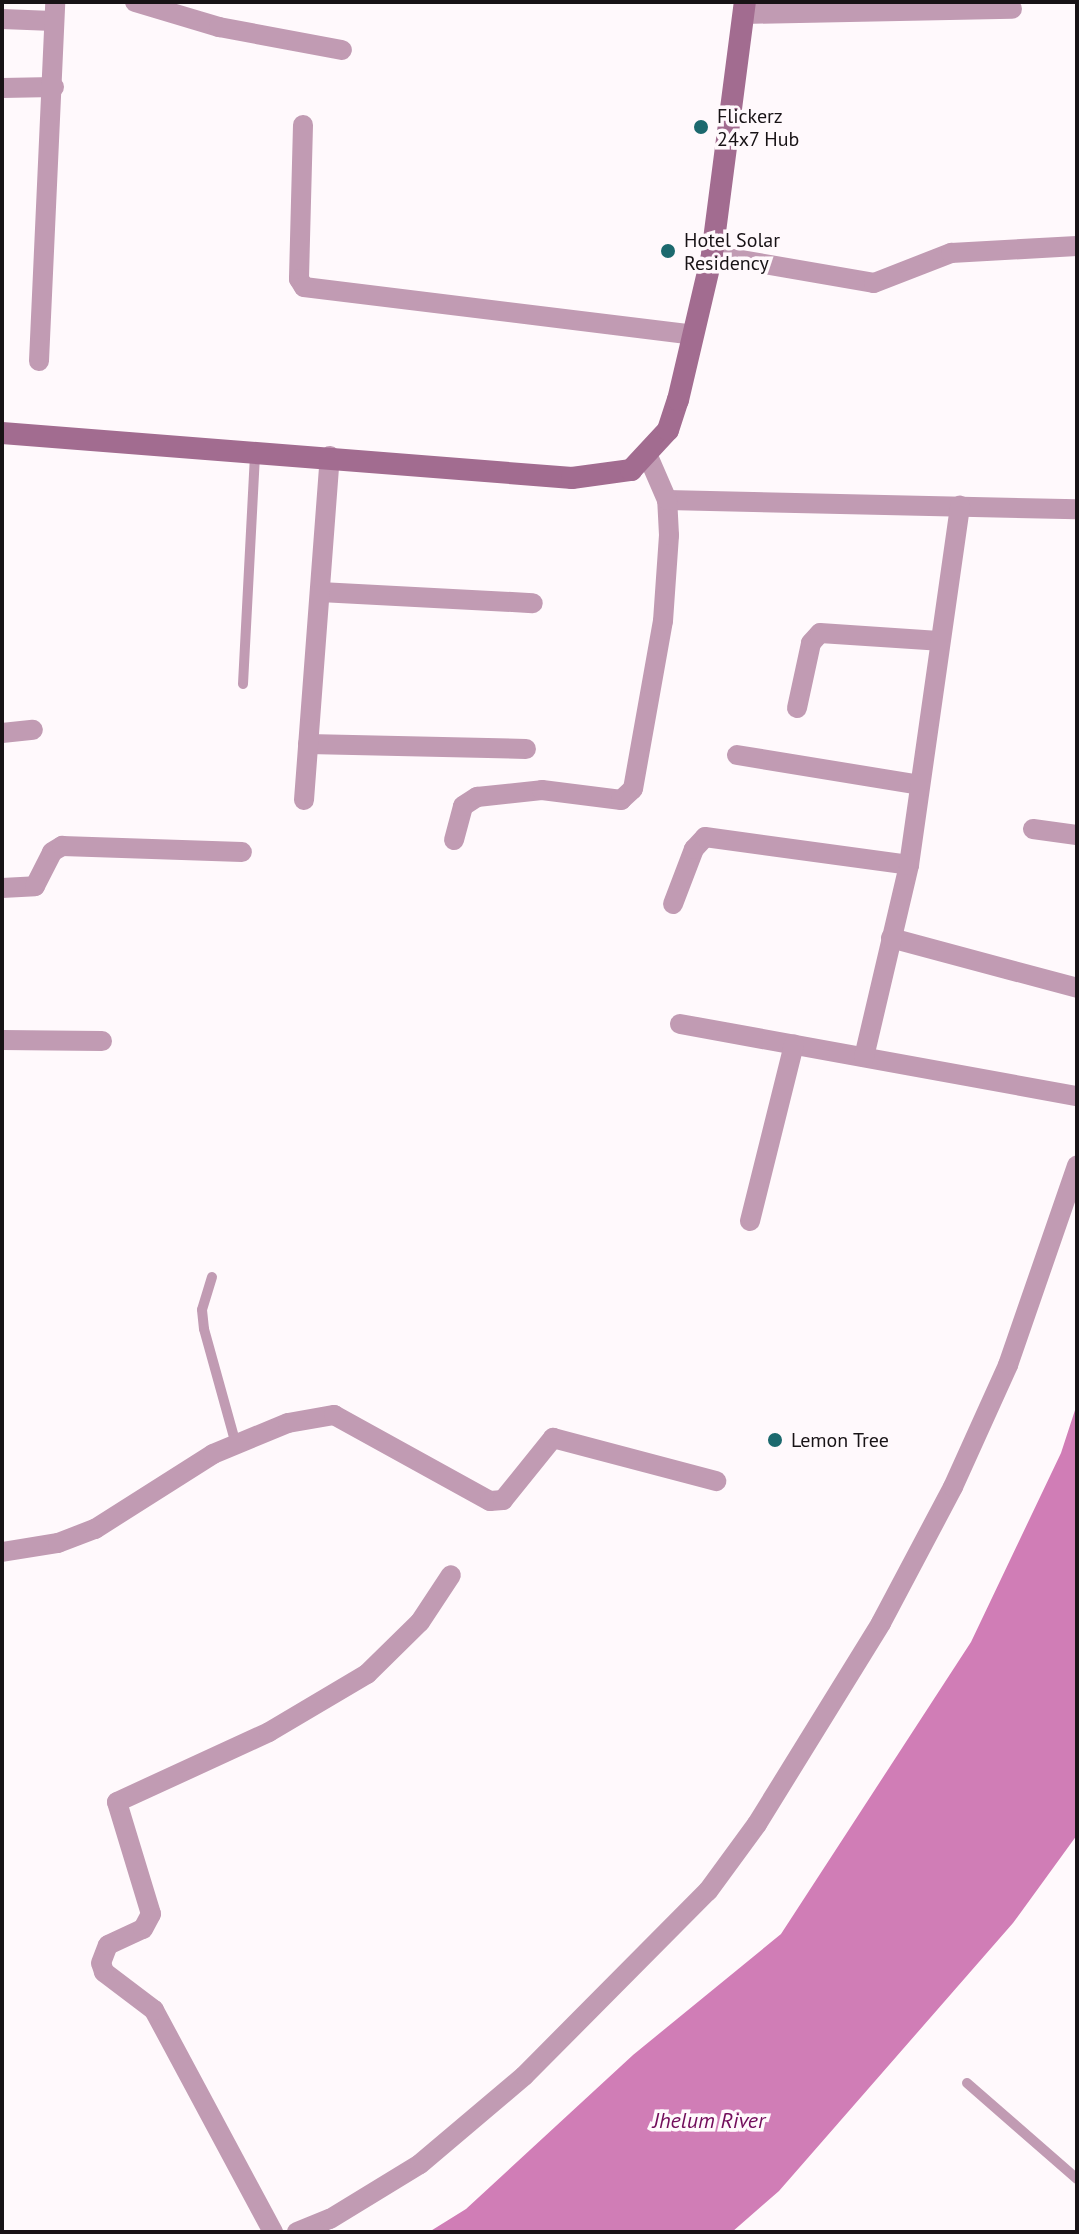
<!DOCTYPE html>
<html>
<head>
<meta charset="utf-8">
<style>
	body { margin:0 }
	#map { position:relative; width:1079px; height:2234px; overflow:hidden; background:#fff9fc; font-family:"PT Sans",sans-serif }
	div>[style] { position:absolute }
	.water>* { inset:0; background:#d07db6 }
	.service>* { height:10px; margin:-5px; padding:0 5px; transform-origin:5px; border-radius:5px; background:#c19bb3 }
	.minor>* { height:20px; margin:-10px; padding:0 10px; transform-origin:10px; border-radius:10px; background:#c19bb3 }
	.secondary>* { height:22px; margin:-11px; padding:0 11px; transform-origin:11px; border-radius:11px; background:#a26c90 }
	.dots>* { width:22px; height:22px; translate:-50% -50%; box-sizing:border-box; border:4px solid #fff9fc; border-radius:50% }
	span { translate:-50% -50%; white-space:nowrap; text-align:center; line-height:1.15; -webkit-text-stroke:7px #fff9fc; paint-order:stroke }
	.poi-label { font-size:20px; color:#181316 }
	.left { translate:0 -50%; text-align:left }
	.water-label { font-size:22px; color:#720d5b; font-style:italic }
	.frame { position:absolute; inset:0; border:4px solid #181316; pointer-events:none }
</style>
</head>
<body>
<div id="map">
	<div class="water">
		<div style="clip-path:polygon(1077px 1404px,1077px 1835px,1013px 1923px,779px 2191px,732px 2232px,429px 2232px,466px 2209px,633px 2055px,781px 1934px,971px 1642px,1061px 1453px)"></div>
	</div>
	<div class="service">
		<div style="left:243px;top:684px;width:231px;rotate:-87deg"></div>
		<div style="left:212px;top:1277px;width:34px;rotate:107deg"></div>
		<div style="left:202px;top:1310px;width:19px;rotate:84deg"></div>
		<div style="left:204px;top:1329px;width:119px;rotate:74.5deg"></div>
		<div style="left:967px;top:2083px;width:146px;rotate:41.1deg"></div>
	</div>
	<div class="minor">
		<div style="left:135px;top:2px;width:88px;rotate:16.6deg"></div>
		<div style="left:219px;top:27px;width:125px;rotate:10.6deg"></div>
		<div style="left:744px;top:14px;width:268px;rotate:-1.1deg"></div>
		<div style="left:2px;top:19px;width:51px;rotate:2.2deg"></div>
		<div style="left:2px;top:88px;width:52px;rotate:-1.1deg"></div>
		<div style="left:303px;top:125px;width:154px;rotate:91.5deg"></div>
		<div style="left:299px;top:279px;width:9px;rotate:58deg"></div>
		<div style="left:304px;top:287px;width:392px;rotate:7deg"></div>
		<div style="left:712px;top:255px;width:164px;rotate:9.8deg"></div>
		<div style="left:874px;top:283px;width:83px;rotate:-21.3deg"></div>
		<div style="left:951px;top:253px;width:126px;rotate:-3.2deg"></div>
		<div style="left:39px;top:361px;width:359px;rotate:-87.4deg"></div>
		<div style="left:667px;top:500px;width:410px;rotate:1.3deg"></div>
		<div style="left:320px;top:592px;width:213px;rotate:3deg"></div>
		<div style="left:797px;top:708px;width:66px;rotate:-77.8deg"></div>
		<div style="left:811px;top:643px;width:13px;rotate:-48deg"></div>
		<div style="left:820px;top:633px;width:119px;rotate:3.8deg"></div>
		<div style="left:2px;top:733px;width:31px;rotate:-6deg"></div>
		<div style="left:308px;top:744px;width:218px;rotate:1.3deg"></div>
		<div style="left:737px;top:755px;width:185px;rotate:9.3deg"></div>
		<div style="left:304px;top:800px;width:345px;rotate:-85.7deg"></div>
		<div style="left:1033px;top:829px;width:44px;rotate:7.8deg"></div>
		<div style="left:454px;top:840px;width:35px;rotate:-75deg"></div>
		<div style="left:463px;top:806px;width:17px;rotate:-33deg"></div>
		<div style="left:477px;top:797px;width:65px;rotate:-6.1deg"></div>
		<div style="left:542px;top:790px;width:80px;rotate:7.2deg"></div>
		<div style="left:621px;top:800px;width:16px;rotate:-43deg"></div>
		<div style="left:633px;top:789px;width:171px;rotate:-79.9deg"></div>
		<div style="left:663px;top:621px;width:86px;rotate:-86deg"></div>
		<div style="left:669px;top:535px;width:35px;rotate:-93deg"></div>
		<div style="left:667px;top:500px;width:48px;rotate:-113.4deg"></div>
		<div style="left:2px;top:888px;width:33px;rotate:-3deg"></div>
		<div style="left:35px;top:886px;width:38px;rotate:-63deg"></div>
		<div style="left:52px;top:852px;width:12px;rotate:-31deg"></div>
		<div style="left:62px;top:846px;width:180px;rotate:1.9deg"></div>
		<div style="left:673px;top:904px;width:59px;rotate:-69.1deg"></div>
		<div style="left:694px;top:849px;width:16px;rotate:-47deg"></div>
		<div style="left:705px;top:837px;width:206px;rotate:7.8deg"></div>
		<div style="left:891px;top:938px;width:193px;rotate:15deg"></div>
		<div style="left:680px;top:1024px;width:403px;rotate:10.3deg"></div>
		<div style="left:2px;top:1040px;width:100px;rotate:0.6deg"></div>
		<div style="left:864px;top:1057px;width:197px;rotate:-76.8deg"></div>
		<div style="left:909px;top:865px;width:363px;rotate:-81.9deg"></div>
		<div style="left:750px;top:1221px;width:182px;rotate:-76deg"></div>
		<div style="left:2px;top:1552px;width:57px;rotate:-9.1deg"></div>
		<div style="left:58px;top:1543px;width:40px;rotate:-21deg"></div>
		<div style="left:95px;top:1529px;width:140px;rotate:-32.4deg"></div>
		<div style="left:213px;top:1454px;width:81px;rotate:-22.5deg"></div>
		<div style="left:288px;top:1423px;width:47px;rotate:-9.9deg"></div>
		<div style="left:334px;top:1415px;width:178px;rotate:28.9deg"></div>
		<div style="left:490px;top:1501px;width:13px;rotate:-4deg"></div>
		<div style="left:503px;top:1500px;width:80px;rotate:-51.1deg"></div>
		<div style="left:553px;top:1438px;width:169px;rotate:14.8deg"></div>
		<div style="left:273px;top:2232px;width:252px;rotate:-118.2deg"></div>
		<div style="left:154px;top:2010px;width:63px;rotate:-142.8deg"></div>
		<div style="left:104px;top:1972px;width:9px;rotate:-108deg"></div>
		<div style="left:101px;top:1963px;width:19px;rotate:-69deg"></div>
		<div style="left:108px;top:1945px;width:38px;rotate:-25deg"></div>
		<div style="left:143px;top:1929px;width:17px;rotate:-62deg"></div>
		<div style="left:151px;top:1914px;width:117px;rotate:-106.9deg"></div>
		<div style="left:117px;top:1802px;width:167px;rotate:-24.7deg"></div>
		<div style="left:269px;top:1732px;width:114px;rotate:-30.6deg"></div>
		<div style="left:367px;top:1674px;width:74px;rotate:-44.5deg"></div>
		<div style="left:420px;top:1622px;width:56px;rotate:-56.6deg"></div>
		<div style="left:297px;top:2232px;width:35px;rotate:-22deg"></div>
		<div style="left:330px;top:2219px;width:105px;rotate:-31.4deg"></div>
		<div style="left:420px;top:2164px;width:136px;rotate:-40.2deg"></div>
		<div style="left:524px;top:2076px;width:261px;rotate:-45.2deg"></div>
		<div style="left:708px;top:1891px;width:83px;rotate:-53.8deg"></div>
		<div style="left:757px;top:1824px;width:236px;rotate:-58.3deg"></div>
		<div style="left:881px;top:1623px;width:154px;rotate:-62.1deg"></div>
		<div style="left:953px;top:1487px;width:134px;rotate:-65.7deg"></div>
		<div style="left:1008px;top:1365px;width:211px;rotate:-70.9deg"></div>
	</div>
	<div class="secondary">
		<div style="left:2px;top:433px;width:572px;rotate:4.51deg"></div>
		<div style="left:572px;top:478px;width:60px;rotate:-7.7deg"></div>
		<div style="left:631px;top:470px;width:54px;rotate:-47.2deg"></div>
		<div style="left:668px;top:430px;width:32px;rotate:-72deg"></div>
		<div style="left:678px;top:400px;width:149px;rotate:-76.8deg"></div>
		<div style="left:712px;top:255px;width:255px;rotate:-82.6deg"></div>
	</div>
	<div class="dots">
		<div style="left:701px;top:127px;background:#1c696e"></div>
		<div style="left:668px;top:251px;background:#1c696e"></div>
		<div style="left:775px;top:1440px;background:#1c696e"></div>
	</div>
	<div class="poi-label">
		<span class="left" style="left:717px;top:128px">Flickerz<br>24x7 Hub</span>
		<span class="left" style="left:684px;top:252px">Hotel Solar<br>Residency</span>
		<span class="left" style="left:791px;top:1440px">Lemon Tree</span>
	</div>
	<div class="water-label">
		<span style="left:709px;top:2121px">Jhelum River</span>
	</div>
	<div class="frame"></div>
</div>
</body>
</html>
